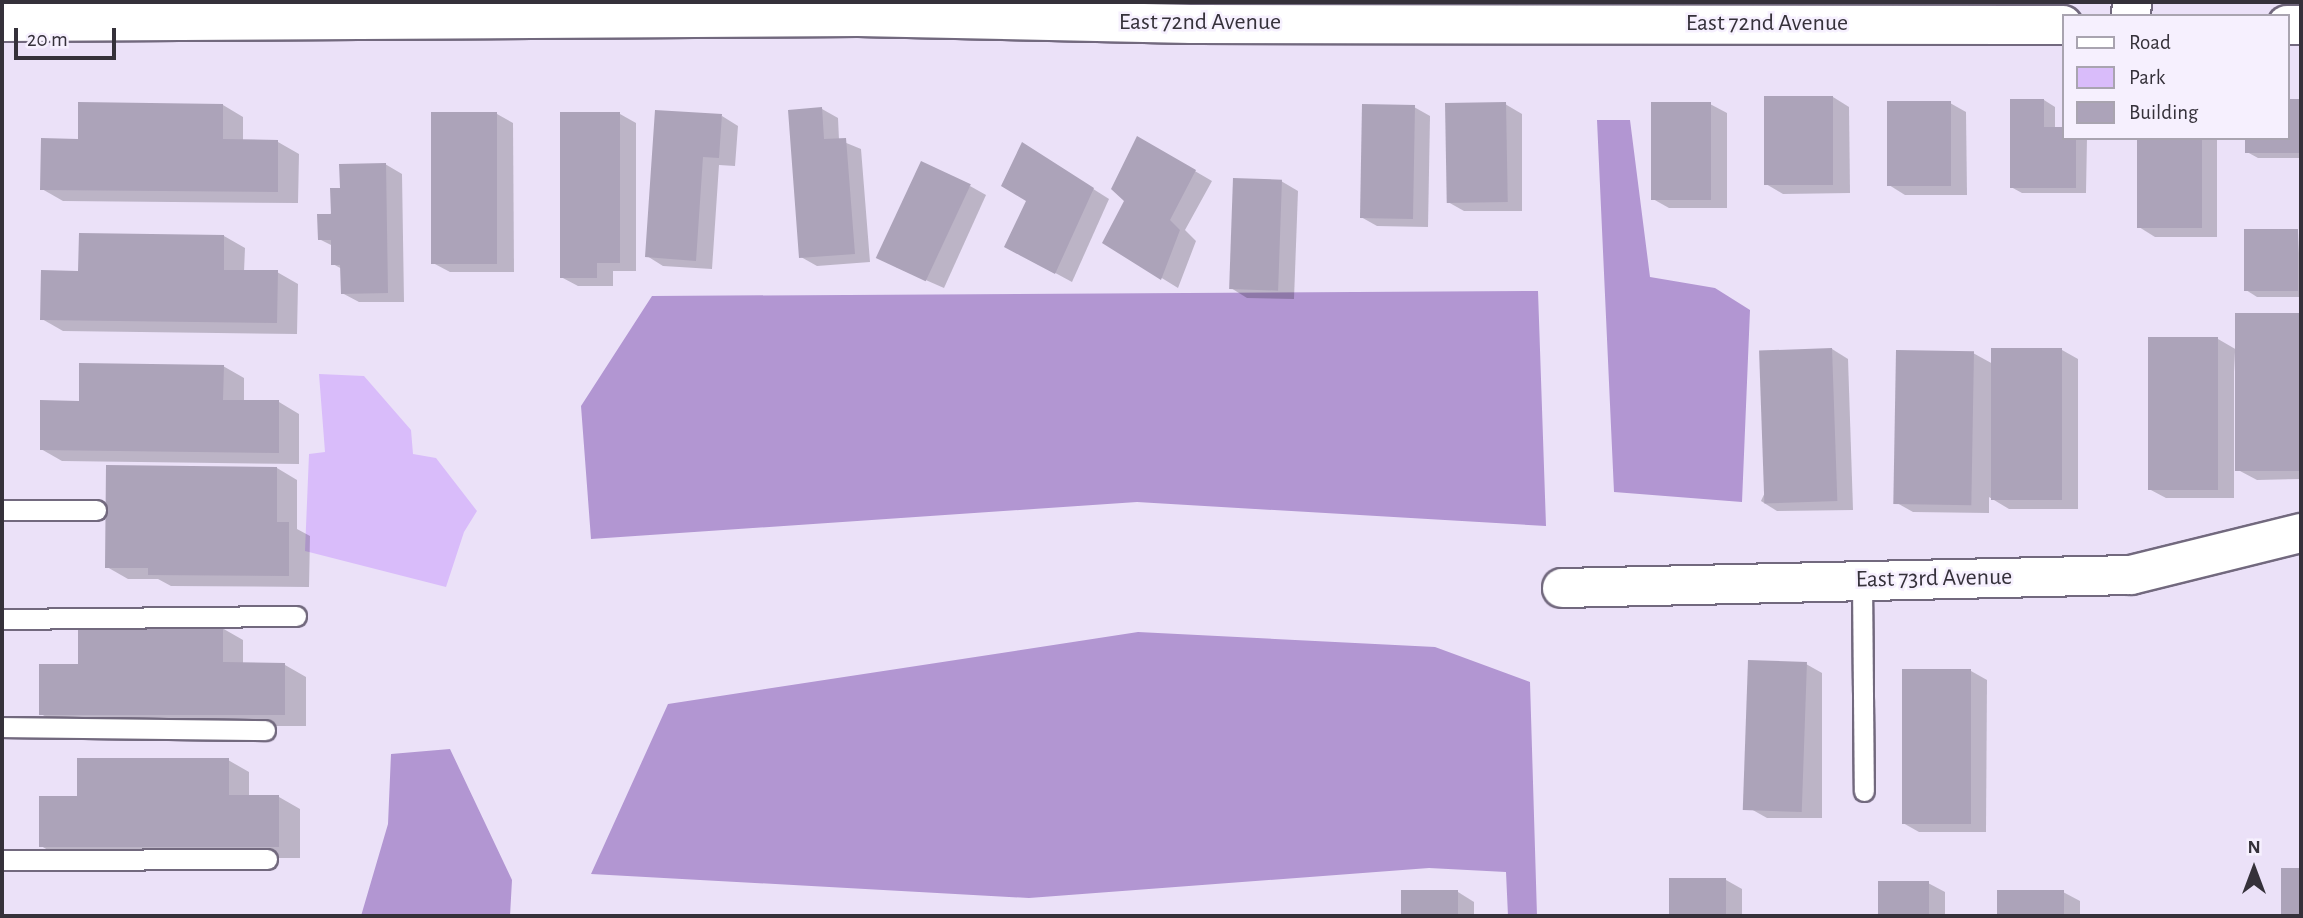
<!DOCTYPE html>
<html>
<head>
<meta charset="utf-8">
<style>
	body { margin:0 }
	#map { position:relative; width:2303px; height:918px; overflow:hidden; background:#ebe1f8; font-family:"Alegreya Sans",sans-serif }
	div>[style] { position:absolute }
	.green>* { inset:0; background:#d9bcfa }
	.forest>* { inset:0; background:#b296d2 }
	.shadow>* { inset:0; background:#0003 }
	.building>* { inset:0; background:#aca3b9; transform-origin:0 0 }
	.roads { filter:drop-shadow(2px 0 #72697e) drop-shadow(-2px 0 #72697e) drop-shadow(0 2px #72697e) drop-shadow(0 -2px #72697e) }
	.lane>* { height:19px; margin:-9.5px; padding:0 9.5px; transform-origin:9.5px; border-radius:9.5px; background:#fff }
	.street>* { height:38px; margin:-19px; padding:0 19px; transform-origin:19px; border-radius:19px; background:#fff }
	span { translate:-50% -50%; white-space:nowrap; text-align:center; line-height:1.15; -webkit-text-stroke:5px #f6f0fe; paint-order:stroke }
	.street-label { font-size:24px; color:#35313a }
	.frame { position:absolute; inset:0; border:4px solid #35313a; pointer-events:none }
	.legend { position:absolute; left:2062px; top:14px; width:228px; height:126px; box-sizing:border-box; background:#f6f0fe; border:2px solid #a9a4b0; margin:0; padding:9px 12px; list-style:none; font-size:21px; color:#35313a }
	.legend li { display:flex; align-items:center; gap:14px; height:35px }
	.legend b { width:35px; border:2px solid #a9a4b0 }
	.north { position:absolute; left:2219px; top:834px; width:70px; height:70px; -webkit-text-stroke:5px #f6f0fe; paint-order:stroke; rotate:0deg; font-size:19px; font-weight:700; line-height:28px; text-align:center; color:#35313a }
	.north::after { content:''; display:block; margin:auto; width:24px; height:32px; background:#35313a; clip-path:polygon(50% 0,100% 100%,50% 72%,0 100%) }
	.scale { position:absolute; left:14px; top:28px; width:102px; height:32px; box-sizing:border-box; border:4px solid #35313a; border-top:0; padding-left:9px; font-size:21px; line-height:24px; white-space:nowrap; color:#35313a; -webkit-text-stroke:5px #f6f0fe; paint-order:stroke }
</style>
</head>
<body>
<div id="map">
	<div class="green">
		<div style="clip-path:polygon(319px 374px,364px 376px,411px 430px,413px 454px,436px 458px,477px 511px,464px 532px,446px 587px,305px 551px,309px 454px,325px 452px)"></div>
	</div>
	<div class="forest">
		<div style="clip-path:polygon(1597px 120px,1630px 120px,1650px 277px,1715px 288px,1750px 310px,1742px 502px,1614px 492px)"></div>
		<div style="clip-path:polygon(1538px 291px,1546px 526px,1137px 502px,591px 539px,581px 406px,652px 296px)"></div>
		<div style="clip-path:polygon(1138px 632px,1435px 647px,1530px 682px,1537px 916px,1508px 916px,1506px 872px,1429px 868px,1029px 898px,591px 874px,668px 704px)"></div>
		<div style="clip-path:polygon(450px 749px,512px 880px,510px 916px,361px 916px,388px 824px,391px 754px)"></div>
	</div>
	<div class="shadow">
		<div style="clip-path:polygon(1833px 97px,1849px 107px,1850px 193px,1783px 194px,1766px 184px)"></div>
		<div style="clip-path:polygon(2044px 100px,2055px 107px,2055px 129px,2063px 129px,2063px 138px,2087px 138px,2086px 193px,2022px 193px,2011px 187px)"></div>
		<div style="clip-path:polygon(2287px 101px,2301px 101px,2301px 158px,2258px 158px,2247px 152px,2287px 138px)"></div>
		<div style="clip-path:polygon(1950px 103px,1966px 112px,1967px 195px,1905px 195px,1889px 185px)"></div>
		<div style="clip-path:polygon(1505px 104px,1522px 114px,1522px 211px,1464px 211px,1448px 202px)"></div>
		<div style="clip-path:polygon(1710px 104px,1727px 113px,1727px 208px,1669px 208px,1653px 199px)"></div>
		<div style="clip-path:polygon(223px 105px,243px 117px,243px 141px,278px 142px,299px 154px,298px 203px,63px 201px,42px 189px,79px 141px)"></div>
		<div style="clip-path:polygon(1414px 107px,1430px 116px,1428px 227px,1377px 226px,1361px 217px)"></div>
		<div style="clip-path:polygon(822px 109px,838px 118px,839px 140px,861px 149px,870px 262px,817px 266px,801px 257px)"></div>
		<div style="clip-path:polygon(497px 114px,513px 123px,514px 272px,450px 272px,433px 263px)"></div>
		<div style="clip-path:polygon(620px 114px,636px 123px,636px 271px,613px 271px,613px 286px,578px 286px,561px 277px)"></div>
		<div style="clip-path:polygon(722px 116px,738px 126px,735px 166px,719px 165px,712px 269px,663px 266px,647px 256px)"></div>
		<div style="clip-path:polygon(1138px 138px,1212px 181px,1185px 230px,1196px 241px,1178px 288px,1105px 243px,1126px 200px)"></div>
		<div style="clip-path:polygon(2139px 138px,2217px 138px,2217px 237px,2155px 237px,2139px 227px)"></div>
		<div style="clip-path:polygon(1038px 154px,1109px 199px,1072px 282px,1022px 255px)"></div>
		<div style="clip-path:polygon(385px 164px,402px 174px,404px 302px,359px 302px,342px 293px,342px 269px,333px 264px,333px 246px,319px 239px,342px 189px)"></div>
		<div style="clip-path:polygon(1281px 181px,1298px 191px,1294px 299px,1247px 298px,1231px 288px)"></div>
		<div style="clip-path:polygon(970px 186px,986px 195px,944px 288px,896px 267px)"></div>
		<div style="clip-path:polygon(2298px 231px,2301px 297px,2257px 297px,2246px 290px)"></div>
		<div style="clip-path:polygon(224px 236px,245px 248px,244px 272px,277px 272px,298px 284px,297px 334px,63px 331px,42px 319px,80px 273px)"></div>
		<div style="clip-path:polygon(2301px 315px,2301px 479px,2257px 480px,2240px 471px,2234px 352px,2234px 498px,2166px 498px,2149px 489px,2218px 339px,2237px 350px,2237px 317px)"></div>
		<div style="clip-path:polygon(1832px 349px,1848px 359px,1853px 510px,1777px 511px,1761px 501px)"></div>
		<div style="clip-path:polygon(2062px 350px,2078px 359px,2078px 509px,2009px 509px,1989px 497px,1989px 513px,1913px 512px,1897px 503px,1973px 353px,1993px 364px)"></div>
		<div style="clip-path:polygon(223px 366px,244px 378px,244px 402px,279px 402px,299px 414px,299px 464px,62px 461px,41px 449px,80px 403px)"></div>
		<div style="clip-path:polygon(277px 468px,297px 480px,297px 529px,310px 536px,309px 587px,171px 586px,158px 579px,128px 579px,107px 567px)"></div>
		<div style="clip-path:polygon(222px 628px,243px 640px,243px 664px,285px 665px,306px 677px,306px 726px,62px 726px,41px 714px,79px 666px)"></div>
		<div style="clip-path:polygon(1806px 664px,1822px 673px,1822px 818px,1767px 818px,1751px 809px)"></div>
		<div style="clip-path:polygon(1971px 671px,1987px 680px,1986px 832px,1919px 832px,1903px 823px)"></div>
		<div style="clip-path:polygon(228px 760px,249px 772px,249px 797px,279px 797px,300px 809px,300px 858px,62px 858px,41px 846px,79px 797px)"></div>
		<div style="clip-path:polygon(1670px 880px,1726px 880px,1742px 889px,1742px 916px,1671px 916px)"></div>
		<div style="clip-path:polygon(1880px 883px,1928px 883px,1945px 892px,1945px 916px,1880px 916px)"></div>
		<div style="clip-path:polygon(1403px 892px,1458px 892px,1474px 902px,1474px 916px,1402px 916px)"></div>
		<div style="clip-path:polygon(1999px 892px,2063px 892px,2080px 901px,2080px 916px,1999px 916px)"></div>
	</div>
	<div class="building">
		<div style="left:1764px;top:96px;width:69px;height:89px"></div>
		<div style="clip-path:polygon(2010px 99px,2044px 99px,2044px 127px,2063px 127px,2063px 138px,2076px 138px,2076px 188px,2010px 188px)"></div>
		<div style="clip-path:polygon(2287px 99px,2301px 99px,2301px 153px,2245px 153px,2245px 138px,2287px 138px)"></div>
		<div style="left:1951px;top:101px;width:85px;height:64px;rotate:90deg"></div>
		<div style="clip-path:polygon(78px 102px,223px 104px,223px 139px,278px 140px,278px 192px,40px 190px,41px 138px,78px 139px)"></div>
		<div style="left:1506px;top:102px;width:100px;height:61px;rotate:89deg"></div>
		<div style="left:1651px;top:102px;width:60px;height:98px"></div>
		<div style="left:1362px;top:104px;width:53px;height:114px;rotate:1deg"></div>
		<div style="clip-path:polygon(822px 107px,824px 139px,846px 138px,855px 254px,799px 258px,788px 110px)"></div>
		<div style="clip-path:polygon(655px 110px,722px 114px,719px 158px,703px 157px,696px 261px,645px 257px)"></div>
		<div style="left:497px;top:112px;width:152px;height:66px;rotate:90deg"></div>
		<div style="clip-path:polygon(560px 112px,620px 112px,620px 263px,597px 263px,597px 278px,560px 278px)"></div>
		<div style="clip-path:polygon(1137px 136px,1196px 170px,1170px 220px,1180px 230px,1161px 280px,1102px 243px,1124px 201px,1111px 189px)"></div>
		<div style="left:2137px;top:138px;width:65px;height:90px"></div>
		<div style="clip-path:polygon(1022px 142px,1094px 188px,1055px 274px,1004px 247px,1026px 201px,1001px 186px)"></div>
		<div style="left:921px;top:161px;width:55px;height:107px;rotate:25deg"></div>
		<div style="clip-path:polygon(386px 163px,388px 293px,341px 294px,340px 265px,331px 265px,331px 240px,318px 240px,317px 214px,331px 214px,330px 188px,340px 188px,339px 164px)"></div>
		<div style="left:1233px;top:178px;width:49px;height:111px;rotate:2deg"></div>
		<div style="left:2244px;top:229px;width:54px;height:62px"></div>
		<div style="clip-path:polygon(79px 233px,224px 235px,224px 270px,278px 270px,277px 323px,40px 320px,41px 270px,78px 271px)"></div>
		<div style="left:2301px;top:313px;width:158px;height:66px;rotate:90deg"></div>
		<div style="left:2148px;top:337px;width:70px;height:153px"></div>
		<div style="left:1832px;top:348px;width:153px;height:73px;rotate:88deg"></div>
		<div style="left:1991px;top:348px;width:71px;height:152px"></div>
		<div style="left:1896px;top:350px;width:78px;height:154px;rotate:1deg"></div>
		<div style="clip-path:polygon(79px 363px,224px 365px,223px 400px,279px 400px,279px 453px,40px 450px,40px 400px,79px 401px)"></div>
		<div style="clip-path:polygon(106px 465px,277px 467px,277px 522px,289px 522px,289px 576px,148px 575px,148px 568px,105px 568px)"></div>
		<div style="clip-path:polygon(78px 626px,223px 626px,223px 662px,285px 663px,285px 715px,39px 715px,39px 664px,78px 664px)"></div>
		<div style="left:1748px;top:660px;width:59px;height:150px;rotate:2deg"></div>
		<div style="left:1902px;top:669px;width:69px;height:155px"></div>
		<div style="clip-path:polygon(77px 758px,229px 758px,229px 795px,279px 795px,279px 847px,39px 847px,39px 796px,77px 796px)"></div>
		<div style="left:2281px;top:868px;width:20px;height:48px"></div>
		<div style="left:1726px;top:878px;width:38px;height:57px;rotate:90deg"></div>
		<div style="left:1878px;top:881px;width:51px;height:35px"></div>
		<div style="left:1401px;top:890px;width:57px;height:26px"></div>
		<div style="left:1997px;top:890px;width:67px;height:26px"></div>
		<div style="left:629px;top:914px;width:56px;height:2px"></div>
	</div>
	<div class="roads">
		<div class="lane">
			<div style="left:2px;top:510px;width:94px"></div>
			<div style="left:1862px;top:581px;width:210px;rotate:89.5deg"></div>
			<div style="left:2px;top:619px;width:294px;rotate:-0.6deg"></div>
			<div style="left:2px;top:727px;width:263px;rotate:0.7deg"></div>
			<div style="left:2px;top:860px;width:265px;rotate:-0.2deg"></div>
		</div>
		<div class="street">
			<div style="left:2131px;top:16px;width:14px;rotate:-86deg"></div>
			<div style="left:2px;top:22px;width:856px;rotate:-0.33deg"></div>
			<div style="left:858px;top:17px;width:333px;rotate:1.2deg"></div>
			<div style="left:1191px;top:24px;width:872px;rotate:0.07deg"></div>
			<div style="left:2287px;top:25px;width:14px"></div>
			<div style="left:1562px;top:588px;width:569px;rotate:-1.31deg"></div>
			<div style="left:2131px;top:575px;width:175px;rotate:-13.9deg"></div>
		</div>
	</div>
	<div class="street-label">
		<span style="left:1200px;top:23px">East 72nd Avenue</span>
		<span style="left:1767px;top:24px">East 72nd Avenue</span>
		<span style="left:1934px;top:579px;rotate:-1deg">East 73rd Avenue</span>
	</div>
	<div class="frame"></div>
	<ul class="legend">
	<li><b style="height:9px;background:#fff"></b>Road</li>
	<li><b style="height:19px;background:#d9bcfa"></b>Park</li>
	<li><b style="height:19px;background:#aca3b9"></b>Building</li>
	</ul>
	<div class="north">N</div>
	<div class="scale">20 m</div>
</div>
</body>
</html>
